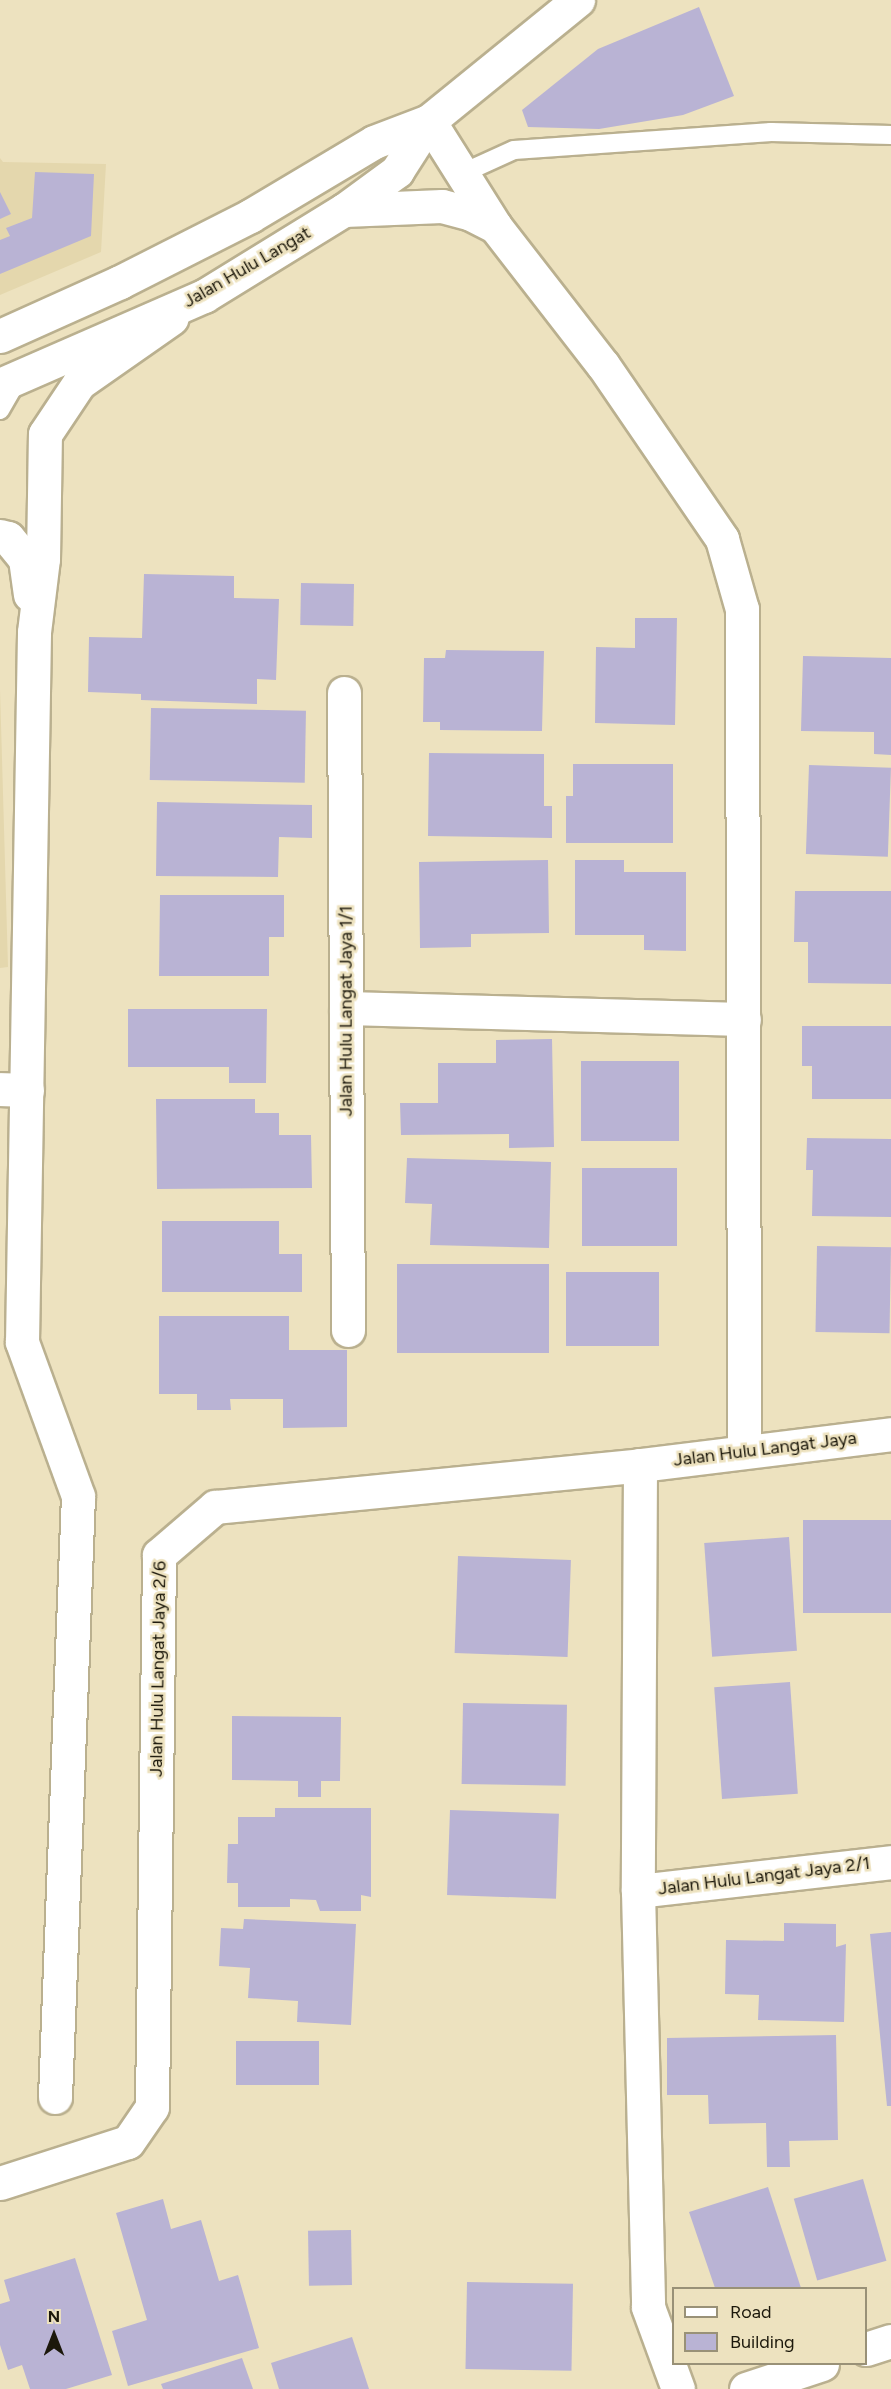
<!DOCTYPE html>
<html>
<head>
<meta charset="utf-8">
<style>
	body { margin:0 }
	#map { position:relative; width:891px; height:2389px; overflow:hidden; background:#ede2bf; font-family:Figtree,sans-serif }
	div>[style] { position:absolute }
	.built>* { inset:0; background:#e4d7ad }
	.building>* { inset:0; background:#b9b3d4; transform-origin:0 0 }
	.roads { filter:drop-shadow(2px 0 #bab08f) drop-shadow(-2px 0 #bab08f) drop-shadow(0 2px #bab08f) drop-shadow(0 -2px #bab08f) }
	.service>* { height:18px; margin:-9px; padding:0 9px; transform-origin:9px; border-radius:9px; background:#fff }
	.minor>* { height:33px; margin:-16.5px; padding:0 16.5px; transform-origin:16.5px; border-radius:16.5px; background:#fff }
	.secondary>* { height:33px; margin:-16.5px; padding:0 16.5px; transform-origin:16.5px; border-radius:16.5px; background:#fff }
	span { translate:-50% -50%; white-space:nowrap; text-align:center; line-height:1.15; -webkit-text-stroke:5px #ede2bf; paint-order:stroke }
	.street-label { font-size:18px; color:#1c180b }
	.legend { position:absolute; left:672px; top:2287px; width:195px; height:78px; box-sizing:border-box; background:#ede2bf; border:2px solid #999177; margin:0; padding:8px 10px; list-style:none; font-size:18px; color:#1c180b }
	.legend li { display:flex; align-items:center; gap:12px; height:30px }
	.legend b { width:30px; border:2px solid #999177 }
	.north { position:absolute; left:24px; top:2305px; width:60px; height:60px; -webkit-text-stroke:4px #ede2bf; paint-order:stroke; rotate:0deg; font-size:16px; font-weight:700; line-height:24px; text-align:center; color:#1c180b }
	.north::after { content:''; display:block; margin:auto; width:21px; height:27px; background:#1c180b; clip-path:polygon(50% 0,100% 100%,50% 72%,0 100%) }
</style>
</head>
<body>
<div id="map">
	<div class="built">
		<div style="clip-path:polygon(0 158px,3px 162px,106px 164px,101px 252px,0 295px)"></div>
		<div style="clip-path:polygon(0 689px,8px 967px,0 968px)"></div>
	</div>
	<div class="building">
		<div style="clip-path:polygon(699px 7px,734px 96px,683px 115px,599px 129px,528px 127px,522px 110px,598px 49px)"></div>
		<div style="clip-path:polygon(35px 172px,94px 174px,91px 236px,0 274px,0 240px,10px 236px,6px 228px,32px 218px)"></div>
		<div style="clip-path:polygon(0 192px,11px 214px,0 219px)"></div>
		<div style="clip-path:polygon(144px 574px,234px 576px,234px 598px,279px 599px,276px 680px,257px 679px,257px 704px,141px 700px,141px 694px,88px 692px,89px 637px,142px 638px)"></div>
		<div style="left:301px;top:583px;width:53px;height:42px;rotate:1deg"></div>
		<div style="clip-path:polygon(635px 618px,677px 618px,675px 725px,595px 723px,596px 647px,635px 648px)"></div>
		<div style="clip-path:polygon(446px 650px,544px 651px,542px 731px,440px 730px,440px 722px,423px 722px,424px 658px,445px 658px)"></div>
		<div style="clip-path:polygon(803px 656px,891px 658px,891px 755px,874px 754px,874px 732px,801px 731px)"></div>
		<div style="left:151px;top:708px;width:155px;height:72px;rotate:1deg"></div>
		<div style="clip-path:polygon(429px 753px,544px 754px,544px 806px,552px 806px,552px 838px,428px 836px)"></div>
		<div style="clip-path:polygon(573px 764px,673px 764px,673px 843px,566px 843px,566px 796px,573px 796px)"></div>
		<div style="left:809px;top:765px;width:82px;height:89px;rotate:2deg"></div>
		<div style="clip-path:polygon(157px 802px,312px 805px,312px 838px,279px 837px,278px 877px,156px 876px)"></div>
		<div style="clip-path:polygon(548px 860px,549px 933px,471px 934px,471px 947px,420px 948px,419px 862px)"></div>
		<div style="clip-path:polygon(575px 860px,624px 860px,624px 872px,686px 872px,686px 951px,644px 950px,644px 935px,575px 935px)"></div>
		<div style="clip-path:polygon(795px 891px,891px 891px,891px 984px,808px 983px,808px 942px,794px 942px)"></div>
		<div style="clip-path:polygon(160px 895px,284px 895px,284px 937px,269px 937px,269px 976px,159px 976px)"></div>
		<div style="clip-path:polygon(128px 1009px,267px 1009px,266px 1083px,229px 1083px,229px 1067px,128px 1067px)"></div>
		<div style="clip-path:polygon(802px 1026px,891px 1026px,891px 1099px,812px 1099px,812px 1066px,802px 1066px)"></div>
		<div style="clip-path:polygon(552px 1039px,554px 1147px,509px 1148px,509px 1134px,401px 1135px,400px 1103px,438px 1103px,438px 1063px,496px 1063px,496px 1040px)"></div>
		<div style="left:581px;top:1061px;width:98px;height:80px"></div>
		<div style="clip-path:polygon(156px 1099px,255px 1099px,255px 1113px,279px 1113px,279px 1135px,311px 1135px,312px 1188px,157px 1189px)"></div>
		<div style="clip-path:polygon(807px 1138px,891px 1139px,891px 1217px,812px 1216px,813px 1170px,806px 1170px)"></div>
		<div style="clip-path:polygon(407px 1158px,551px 1162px,549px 1248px,430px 1245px,432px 1204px,405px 1203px)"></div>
		<div style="left:582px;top:1168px;width:95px;height:78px"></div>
		<div style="clip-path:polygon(162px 1221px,279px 1221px,279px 1254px,302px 1254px,302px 1292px,162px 1292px)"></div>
		<div style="left:817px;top:1246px;width:74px;height:86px;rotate:1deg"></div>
		<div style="left:397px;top:1264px;width:152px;height:89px"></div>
		<div style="left:566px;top:1272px;width:93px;height:74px"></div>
		<div style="clip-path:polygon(159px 1316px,289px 1316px,289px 1350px,347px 1350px,347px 1427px,283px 1428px,283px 1399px,230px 1399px,231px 1410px,197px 1410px,197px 1394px,159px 1394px)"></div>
		<div style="left:891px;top:1520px;width:93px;height:88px;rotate:90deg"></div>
		<div style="left:789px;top:1537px;width:114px;height:85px;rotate:86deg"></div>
		<div style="left:458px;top:1556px;width:113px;height:97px;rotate:2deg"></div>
		<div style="left:790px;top:1682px;width:112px;height:76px;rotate:86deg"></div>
		<div style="left:463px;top:1703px;width:104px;height:81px;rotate:1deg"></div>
		<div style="clip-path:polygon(232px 1716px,341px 1717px,340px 1781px,321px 1781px,321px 1797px,298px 1797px,298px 1781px,232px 1780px)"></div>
		<div style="clip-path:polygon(275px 1808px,371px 1808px,371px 1897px,361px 1895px,361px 1911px,320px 1911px,316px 1900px,290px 1899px,290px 1907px,238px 1907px,238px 1883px,227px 1883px,228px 1844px,238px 1844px,238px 1817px,275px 1817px)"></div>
		<div style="left:450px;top:1810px;width:109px;height:85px;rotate:2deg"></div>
		<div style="clip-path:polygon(244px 1919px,356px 1924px,351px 2025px,297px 2022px,298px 2001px,248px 1998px,250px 1968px,219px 1966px,221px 1928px,243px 1929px)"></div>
		<div style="clip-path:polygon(784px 1923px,836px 1924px,836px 1947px,846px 1944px,844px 2022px,758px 2020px,759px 1995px,725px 1994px,726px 1940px,784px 1941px)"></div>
		<div style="clip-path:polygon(891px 1932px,891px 2106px,887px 2106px,870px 1934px)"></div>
		<div style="clip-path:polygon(836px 2035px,838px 2140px,789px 2141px,790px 2167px,767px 2167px,766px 2123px,709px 2124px,708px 2095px,667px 2095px,667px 2038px)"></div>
		<div style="left:236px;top:2041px;width:83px;height:44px"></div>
		<div style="left:863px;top:2179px;width:85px;height:72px;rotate:74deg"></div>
		<div style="clip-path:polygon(768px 2187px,801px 2288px,715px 2288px,689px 2212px)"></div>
		<div style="clip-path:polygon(163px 2199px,171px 2229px,201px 2220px,219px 2281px,238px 2275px,259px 2348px,128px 2386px,112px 2331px,147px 2320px,116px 2213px)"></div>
		<div style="left:351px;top:2230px;width:55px;height:43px;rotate:89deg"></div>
		<div style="clip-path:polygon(75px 2258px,112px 2375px,66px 2389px,30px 2389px,22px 2365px,8px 2370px,0 2345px,0 2304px,10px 2301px,4px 2280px)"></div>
		<div style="left:467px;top:2282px;width:106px;height:87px;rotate:1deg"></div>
		<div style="clip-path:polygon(352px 2337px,369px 2389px,279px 2389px,271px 2363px)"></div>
		<div style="clip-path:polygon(242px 2358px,253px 2389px,163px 2389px,161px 2384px)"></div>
	</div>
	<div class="roads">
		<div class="service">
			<div style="left:461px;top:174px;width:58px;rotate:-24.4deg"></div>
			<div style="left:514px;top:150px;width:258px;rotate:-4deg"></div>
			<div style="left:771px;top:132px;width:120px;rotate:1.4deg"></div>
			<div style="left:0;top:410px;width:34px;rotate:-60deg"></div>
		</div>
		<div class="minor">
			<div style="left:429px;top:121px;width:124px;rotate:57.8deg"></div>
			<div style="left:495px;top:226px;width:176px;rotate:52.2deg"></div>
			<div style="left:603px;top:365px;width:211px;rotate:55.6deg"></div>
			<div style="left:722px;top:539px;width:73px;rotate:74.1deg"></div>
			<div style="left:742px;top:609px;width:840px;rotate:89.86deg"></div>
			<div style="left:0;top:536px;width:8px;rotate:14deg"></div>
			<div style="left:8px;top:538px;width:27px;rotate:51deg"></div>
			<div style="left:25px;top:559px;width:36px;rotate:82deg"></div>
			<div style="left:344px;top:693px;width:637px;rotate:89.64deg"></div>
			<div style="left:346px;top:1008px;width:398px;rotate:1.6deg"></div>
			<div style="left:0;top:1089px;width:27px;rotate:2deg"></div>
			<div style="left:640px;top:1465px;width:426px;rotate:90.3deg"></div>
			<div style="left:638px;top:1891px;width:416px;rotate:88.6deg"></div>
			<div style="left:648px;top:2307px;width:87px;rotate:69.9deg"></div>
			<div style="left:638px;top:1891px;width:255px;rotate:-6.5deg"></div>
			<div style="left:55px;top:2097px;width:601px;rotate:-87.81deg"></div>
			<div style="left:78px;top:1496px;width:164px;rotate:-110deg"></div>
			<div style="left:22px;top:1342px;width:710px;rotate:-89.03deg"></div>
			<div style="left:34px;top:632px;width:74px;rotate:-83deg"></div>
			<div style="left:43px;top:559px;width:125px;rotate:-89.1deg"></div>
			<div style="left:45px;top:434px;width:61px;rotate:-56.3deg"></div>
			<div style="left:79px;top:383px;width:113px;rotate:-35deg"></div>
			<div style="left:0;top:2183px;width:134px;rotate:-17.8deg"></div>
			<div style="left:128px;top:2142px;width:42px;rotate:-55.6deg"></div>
			<div style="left:152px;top:2107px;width:552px;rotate:-89.27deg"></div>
			<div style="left:159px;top:1555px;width:74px;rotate:-40.6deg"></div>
			<div style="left:215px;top:1507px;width:427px;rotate:-5.6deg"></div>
			<div style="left:640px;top:1465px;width:253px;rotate:-7deg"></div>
			<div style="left:866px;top:2349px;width:26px;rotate:-18deg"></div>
			<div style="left:746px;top:2389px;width:80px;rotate:-18.2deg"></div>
		</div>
		<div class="secondary">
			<div style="left:344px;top:210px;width:98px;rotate:-2.3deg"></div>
			<div style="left:442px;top:206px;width:30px;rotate:15deg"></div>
			<div style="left:471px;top:214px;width:27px;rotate:27deg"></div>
			<div style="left:0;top:336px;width:132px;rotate:-24.2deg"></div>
			<div style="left:120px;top:282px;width:146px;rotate:-26.9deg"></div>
			<div style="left:250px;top:216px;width:144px;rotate:-30.8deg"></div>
			<div style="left:374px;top:142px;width:59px;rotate:-20.9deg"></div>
			<div style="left:429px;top:121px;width:192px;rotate:-39.1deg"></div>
			<div style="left:0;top:385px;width:223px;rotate:-23.6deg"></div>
			<div style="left:204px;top:296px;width:164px;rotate:-31.6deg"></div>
			<div style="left:344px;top:210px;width:66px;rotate:-36.3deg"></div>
			<div style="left:397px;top:171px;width:59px;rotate:-57.4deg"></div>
		</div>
	</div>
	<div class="street-label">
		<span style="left:247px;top:267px;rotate:-30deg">Jalan Hulu Langat</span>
		<span style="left:346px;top:1011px;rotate:-90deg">Jalan Hulu Langat Jaya 1/1</span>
		<span style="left:765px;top:1449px;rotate:-7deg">Jalan Hulu Langat Jaya</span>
		<span style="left:158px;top:1669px;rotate:-89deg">Jalan Hulu Langat Jaya 2/6</span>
		<span style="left:764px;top:1876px;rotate:-7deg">Jalan Hulu Langat Jaya 2/1</span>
	</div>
	<ul class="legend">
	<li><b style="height:8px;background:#fff"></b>Road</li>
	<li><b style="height:16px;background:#b9b3d4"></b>Building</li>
	</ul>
	<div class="north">N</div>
</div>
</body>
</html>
